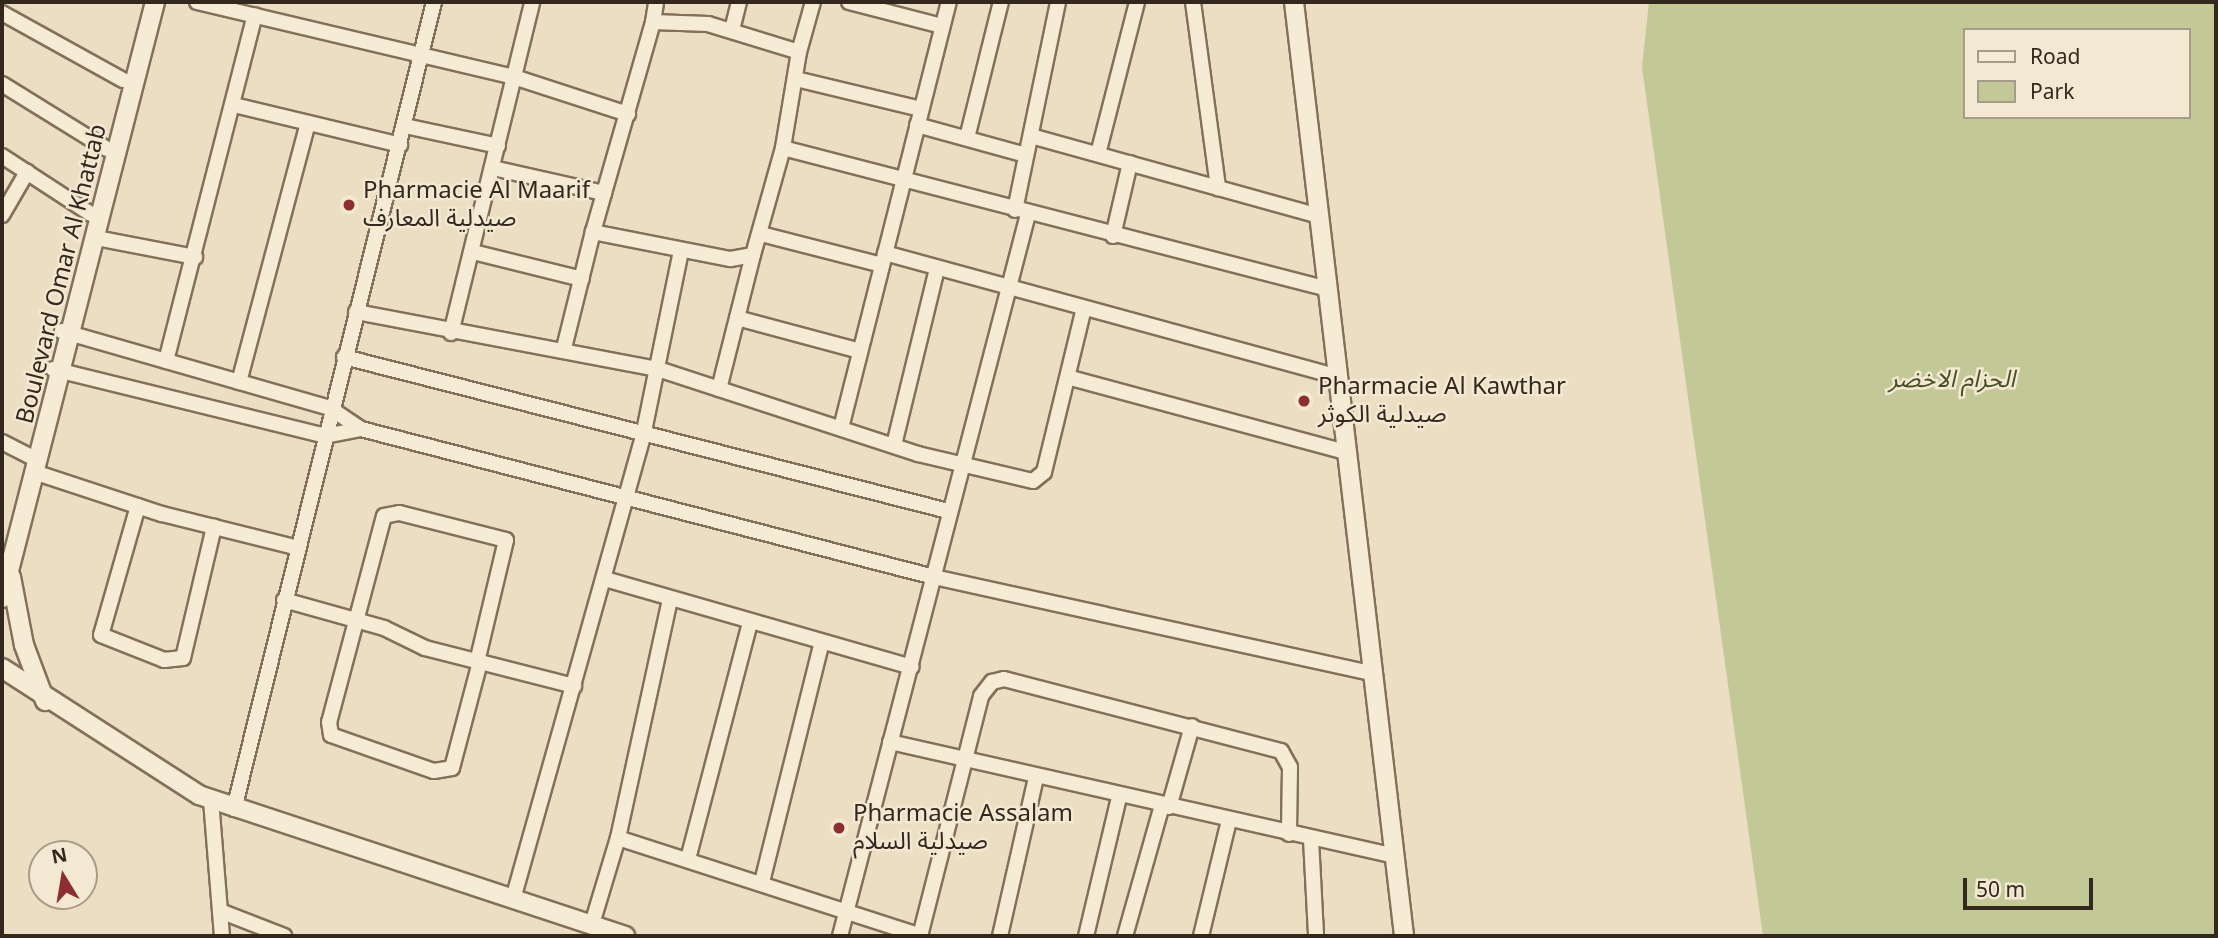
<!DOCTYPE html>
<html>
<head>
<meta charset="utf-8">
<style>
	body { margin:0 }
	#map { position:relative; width:2218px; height:938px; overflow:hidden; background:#ebdec2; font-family:Georgia,"Noto Sans Arabic",serif }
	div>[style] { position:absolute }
	.green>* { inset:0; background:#c3c897 }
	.roads { filter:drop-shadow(2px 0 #84705a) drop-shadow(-2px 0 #84705a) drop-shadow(0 2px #84705a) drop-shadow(0 -2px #84705a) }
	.minor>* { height:14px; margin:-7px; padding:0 7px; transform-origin:7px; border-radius:7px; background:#f6ecd5 }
	.tertiary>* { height:18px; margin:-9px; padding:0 9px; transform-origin:9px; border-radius:9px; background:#f6ecd5 }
	.dots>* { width:19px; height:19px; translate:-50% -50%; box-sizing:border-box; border:4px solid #f3e8d1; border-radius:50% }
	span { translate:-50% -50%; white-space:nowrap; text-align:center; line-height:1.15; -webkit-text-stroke:5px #f3e8d1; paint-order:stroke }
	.poi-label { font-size:24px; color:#34281e }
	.left { translate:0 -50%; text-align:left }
	.street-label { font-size:24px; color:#34281e }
	.park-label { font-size:24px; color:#464f26; font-style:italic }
	.frame { position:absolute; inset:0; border:4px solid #34281e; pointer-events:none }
	.legend { position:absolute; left:1963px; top:28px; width:228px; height:91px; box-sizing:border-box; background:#f3e8d1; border:2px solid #a79b89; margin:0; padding:9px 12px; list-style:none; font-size:21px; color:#34281e }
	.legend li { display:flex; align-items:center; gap:14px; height:35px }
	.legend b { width:35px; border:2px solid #a79b89 }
	.north { position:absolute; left:28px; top:840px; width:70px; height:70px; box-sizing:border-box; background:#f3e8d1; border:2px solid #a79b89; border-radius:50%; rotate:349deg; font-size:19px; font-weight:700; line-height:28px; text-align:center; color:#34281e }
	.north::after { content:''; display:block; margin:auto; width:24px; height:32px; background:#8f2e31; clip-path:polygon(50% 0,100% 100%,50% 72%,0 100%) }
	.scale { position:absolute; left:1963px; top:878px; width:130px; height:32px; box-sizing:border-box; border:4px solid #34281e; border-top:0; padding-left:9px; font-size:21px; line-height:24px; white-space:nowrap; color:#34281e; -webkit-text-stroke:5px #f3e8d1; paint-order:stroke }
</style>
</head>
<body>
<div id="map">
	<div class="green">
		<div style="clip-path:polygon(evenodd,1649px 2px,2216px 2px,2216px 936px,1763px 936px,1642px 67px,1649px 2px,1964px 30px,2188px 30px,2188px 117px,1964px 117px,1964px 30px)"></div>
	</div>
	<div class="roads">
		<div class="minor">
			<div style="left:197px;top:2px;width:326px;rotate:13.3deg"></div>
			<div style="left:514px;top:77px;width:120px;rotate:18deg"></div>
			<div style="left:849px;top:2px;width:96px;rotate:14.5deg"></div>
			<div style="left:1193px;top:2px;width:188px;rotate:82.3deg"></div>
			<div style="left:2px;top:13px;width:138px;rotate:29deg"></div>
			<div style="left:653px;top:22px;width:20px;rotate:-81deg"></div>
			<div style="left:732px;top:30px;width:29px;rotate:-76deg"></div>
			<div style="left:799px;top:52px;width:52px;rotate:-74.4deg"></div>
			<div style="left:796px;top:79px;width:129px;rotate:13.5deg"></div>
			<div style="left:2px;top:84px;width:123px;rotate:31.8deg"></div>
			<div style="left:234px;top:105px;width:171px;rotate:13.5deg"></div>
			<div style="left:917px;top:125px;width:113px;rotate:15.4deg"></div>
			<div style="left:405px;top:126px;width:95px;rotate:12.1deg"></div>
			<div style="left:1031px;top:136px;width:299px;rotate:15.5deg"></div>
			<div style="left:967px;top:138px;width:140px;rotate:-76deg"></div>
			<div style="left:783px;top:148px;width:563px;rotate:14.51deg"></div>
			<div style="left:1098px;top:154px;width:157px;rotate:-75.6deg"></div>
			<div style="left:2px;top:156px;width:106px;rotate:33.1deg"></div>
			<div style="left:493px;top:168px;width:114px;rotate:12.7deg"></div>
			<div style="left:1015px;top:210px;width:212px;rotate:-78.3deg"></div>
			<div style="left:2px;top:215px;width:50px;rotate:-59.8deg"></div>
			<div style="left:761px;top:234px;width:125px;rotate:14.4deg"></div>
			<div style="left:1113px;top:236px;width:75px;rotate:-76.9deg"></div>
			<div style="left:96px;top:238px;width:101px;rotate:10.9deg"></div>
			<div style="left:473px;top:252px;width:112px;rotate:13.9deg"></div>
			<div style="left:885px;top:253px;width:470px;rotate:15.3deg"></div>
			<div style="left:356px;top:312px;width:307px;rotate:10.7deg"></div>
			<div style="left:658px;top:369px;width:274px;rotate:18.1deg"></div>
			<div style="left:918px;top:454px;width:118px;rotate:13.2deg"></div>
			<div style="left:1033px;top:481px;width:14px;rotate:-39deg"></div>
			<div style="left:1044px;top:472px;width:169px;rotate:-76.3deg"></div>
			<div style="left:737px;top:318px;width:127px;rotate:15deg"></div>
			<div style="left:451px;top:333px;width:341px;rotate:-76.2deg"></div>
			<div style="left:564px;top:348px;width:120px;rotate:-76deg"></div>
			<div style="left:593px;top:232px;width:41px;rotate:-74.2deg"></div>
			<div style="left:604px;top:193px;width:178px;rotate:-74deg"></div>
			<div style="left:653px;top:22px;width:55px;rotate:2.1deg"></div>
			<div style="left:708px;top:24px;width:95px;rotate:17.1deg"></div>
			<div style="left:799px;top:52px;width:97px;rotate:99.5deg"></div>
			<div style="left:783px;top:148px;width:111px;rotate:105.7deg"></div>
			<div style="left:753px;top:255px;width:23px;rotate:170deg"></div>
			<div style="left:730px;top:259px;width:140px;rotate:-168.9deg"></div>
			<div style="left:344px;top:357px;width:623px;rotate:14.3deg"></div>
			<div style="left:166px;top:361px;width:357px;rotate:-75.6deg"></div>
			<div style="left:53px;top:369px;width:280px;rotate:13.8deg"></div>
			<div style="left:325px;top:436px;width:37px;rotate:-11deg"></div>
			<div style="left:361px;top:429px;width:37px;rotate:-146deg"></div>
			<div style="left:330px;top:408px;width:279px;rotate:-164deg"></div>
			<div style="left:1071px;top:378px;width:285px;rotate:15.1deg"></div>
			<div style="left:239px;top:382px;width:268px;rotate:-75.1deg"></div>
			<div style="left:719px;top:389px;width:138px;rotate:-75.8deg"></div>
			<div style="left:841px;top:428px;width:439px;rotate:-75.8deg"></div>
			<div style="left:361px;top:429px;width:592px;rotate:14.48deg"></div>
			<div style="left:934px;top:577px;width:447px;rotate:12.4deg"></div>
			<div style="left:2px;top:442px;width:33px;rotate:27deg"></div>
			<div style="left:894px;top:445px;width:182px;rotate:-76.3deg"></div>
			<div style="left:37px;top:473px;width:132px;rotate:18.2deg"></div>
			<div style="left:162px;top:514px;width:140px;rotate:14deg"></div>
			<div style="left:138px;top:506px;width:134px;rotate:106deg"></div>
			<div style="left:101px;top:635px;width:68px;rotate:21.6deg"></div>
			<div style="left:164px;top:660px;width:19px;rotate:-6deg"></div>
			<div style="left:183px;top:658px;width:135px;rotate:-76.7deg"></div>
			<div style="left:605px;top:579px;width:319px;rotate:16deg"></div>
			<div style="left:284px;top:600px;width:104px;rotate:15.6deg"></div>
			<div style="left:384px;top:628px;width:46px;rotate:26deg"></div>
			<div style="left:425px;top:648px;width:154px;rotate:14.3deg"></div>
			<div style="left:477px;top:662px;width:125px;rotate:-76.6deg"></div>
			<div style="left:506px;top:540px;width:110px;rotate:-165.8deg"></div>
			<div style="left:399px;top:513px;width:15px;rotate:169deg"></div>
			<div style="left:384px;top:516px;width:213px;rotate:104.9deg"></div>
			<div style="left:329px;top:722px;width:13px;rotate:81deg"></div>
			<div style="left:331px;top:735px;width:109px;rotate:19.3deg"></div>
			<div style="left:434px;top:771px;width:18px;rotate:-9deg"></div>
			<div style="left:452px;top:768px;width:110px;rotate:-75.2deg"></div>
			<div style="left:890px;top:742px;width:514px;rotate:12.71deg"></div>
			<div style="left:211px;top:800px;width:136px;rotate:85.4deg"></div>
			<div style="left:1169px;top:807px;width:84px;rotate:-74.1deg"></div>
			<div style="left:234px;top:809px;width:831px;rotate:-76.08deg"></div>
			<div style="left:618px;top:838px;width:318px;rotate:17.9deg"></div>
			<div style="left:1311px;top:839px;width:97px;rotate:87deg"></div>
			<div style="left:688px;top:859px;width:245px;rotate:-75.3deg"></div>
			<div style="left:762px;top:882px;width:247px;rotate:-76deg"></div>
			<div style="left:513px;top:899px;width:481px;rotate:-74.3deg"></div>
			<div style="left:643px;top:436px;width:189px;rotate:-78.4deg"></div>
			<div style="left:220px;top:911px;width:69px;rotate:21.3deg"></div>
			<div style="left:592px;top:924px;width:90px;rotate:-73.2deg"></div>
			<div style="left:618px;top:838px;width:244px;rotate:-77.7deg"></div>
			<div style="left:840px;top:936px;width:746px;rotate:-75.4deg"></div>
			<div style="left:920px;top:936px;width:248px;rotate:-75.7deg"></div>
			<div style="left:981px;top:696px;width:18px;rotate:-52deg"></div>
			<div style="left:992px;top:682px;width:12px;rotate:-14deg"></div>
			<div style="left:1004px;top:679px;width:286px;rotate:14.6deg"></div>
			<div style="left:1281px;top:751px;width:18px;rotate:61deg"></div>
			<div style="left:1290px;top:767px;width:67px;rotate:90.9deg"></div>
			<div style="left:1000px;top:936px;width:163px;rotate:-77.2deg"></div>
			<div style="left:1086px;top:936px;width:143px;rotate:-76.6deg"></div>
			<div style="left:1125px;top:936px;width:136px;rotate:-74.2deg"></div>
			<div style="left:1201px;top:936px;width:119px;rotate:-76.4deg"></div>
		</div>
		<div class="tertiary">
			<div style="left:1294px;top:2px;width:940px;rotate:83.28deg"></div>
			<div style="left:11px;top:577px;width:69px;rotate:79.2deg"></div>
			<div style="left:24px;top:645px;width:60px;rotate:69.4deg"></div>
			<div style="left:2px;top:598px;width:615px;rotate:-75.6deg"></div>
			<div style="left:2px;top:668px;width:234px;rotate:32.8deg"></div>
			<div style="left:199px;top:795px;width:449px;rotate:18.3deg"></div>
		</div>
	</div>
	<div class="dots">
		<div style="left:349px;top:205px;background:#8f2e31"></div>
		<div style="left:1304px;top:401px;background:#8f2e31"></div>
		<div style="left:839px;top:828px;background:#8f2e31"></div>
	</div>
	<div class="poi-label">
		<span class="left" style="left:363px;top:205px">Pharmacie Al Maarif<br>صيدلية المعارف</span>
		<span class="left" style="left:1318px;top:401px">Pharmacie Al Kawthar<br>صيدلية الكوثر</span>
		<span class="left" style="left:853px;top:828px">Pharmacie Assalam<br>صيدلية السلام</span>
	</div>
	<div class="street-label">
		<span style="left:62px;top:274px;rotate:-76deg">Boulevard Omar Al Khattab</span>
	</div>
	<div class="park-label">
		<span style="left:1952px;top:380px">الحزام الاخضر</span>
	</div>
	<div class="frame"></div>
	<ul class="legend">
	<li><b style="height:9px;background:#f6ecd5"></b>Road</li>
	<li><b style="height:19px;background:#c3c897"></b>Park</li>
	</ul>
	<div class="north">N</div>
	<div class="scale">50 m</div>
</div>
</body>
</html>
